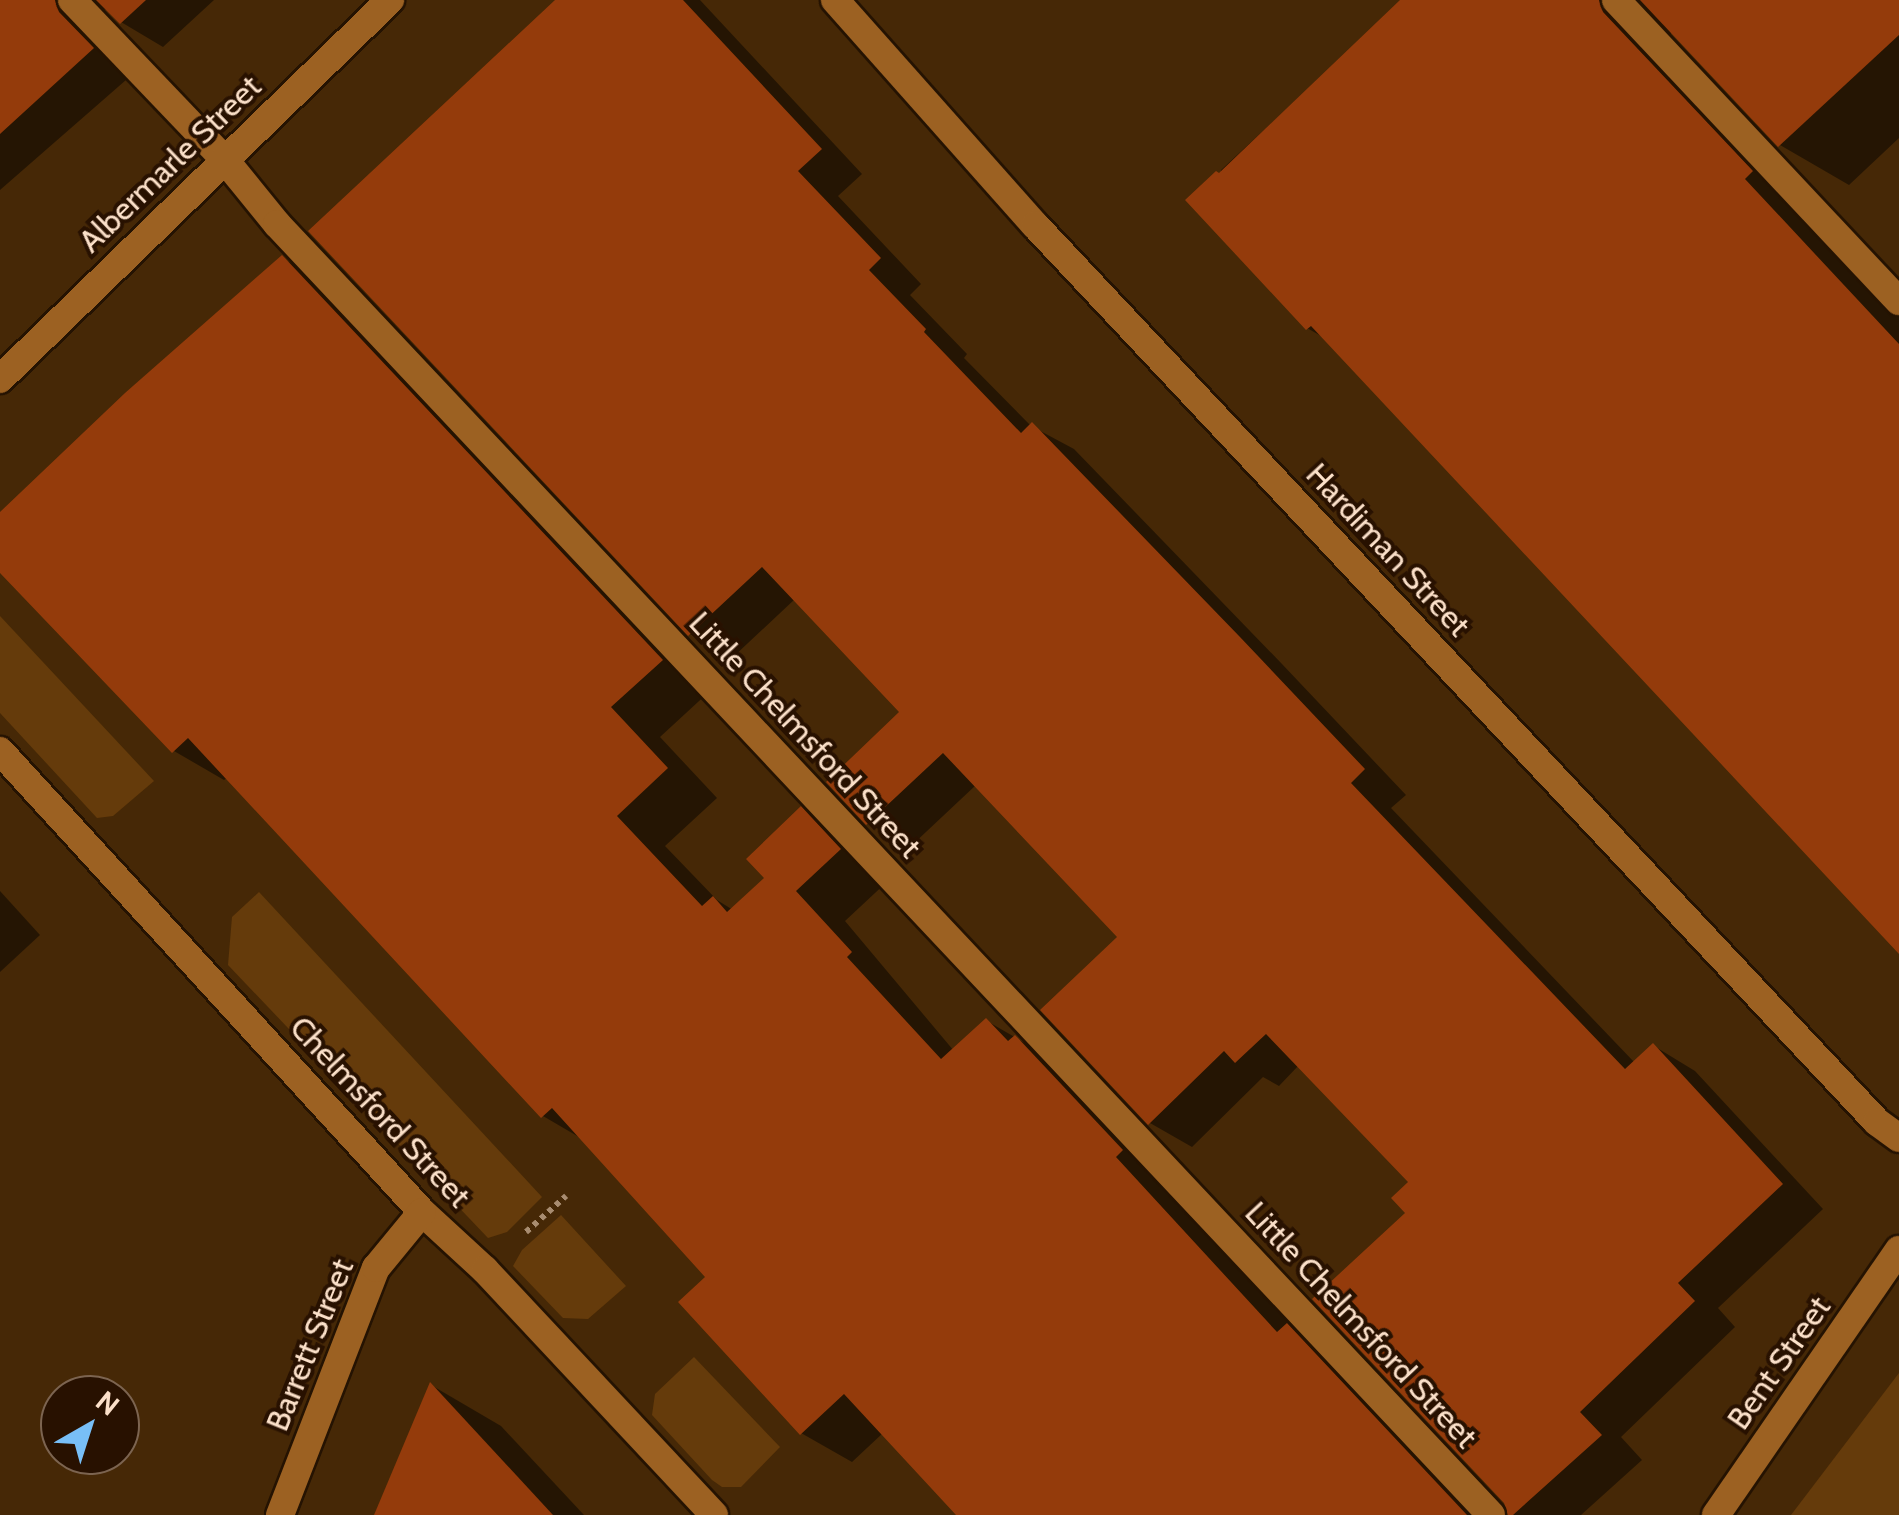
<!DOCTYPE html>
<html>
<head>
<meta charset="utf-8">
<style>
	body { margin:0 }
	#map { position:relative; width:1899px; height:1515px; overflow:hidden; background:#462806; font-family:Cabin,sans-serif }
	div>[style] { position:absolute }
	.green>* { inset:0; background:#653b0b }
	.shadow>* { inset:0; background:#0007 }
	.building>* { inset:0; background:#943b0b }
	.path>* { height:6px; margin-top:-3px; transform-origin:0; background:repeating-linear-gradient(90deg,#a88c70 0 5px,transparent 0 10px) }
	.roads { filter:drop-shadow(2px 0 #251302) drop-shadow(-2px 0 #251302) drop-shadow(0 2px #251302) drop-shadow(0 -2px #251302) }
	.service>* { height:28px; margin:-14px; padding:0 14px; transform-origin:14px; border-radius:14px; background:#9c6122 }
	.minor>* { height:28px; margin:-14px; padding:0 14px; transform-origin:14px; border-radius:14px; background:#9c6122 }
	span { translate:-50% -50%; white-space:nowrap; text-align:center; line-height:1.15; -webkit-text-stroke:8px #281100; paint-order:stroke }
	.street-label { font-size:32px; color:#fbe0c9 }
	.north { position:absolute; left:40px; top:1375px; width:100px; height:100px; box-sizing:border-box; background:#281100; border:2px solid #7c6450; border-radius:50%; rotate:39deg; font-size:28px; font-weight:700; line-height:40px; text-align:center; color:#fbe0c9 }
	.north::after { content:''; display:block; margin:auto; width:35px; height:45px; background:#78bff7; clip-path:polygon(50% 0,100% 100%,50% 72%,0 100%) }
</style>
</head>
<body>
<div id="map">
	<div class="green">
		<div style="clip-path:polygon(0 616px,154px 781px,113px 816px,97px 818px,0 713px)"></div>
		<div style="clip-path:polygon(259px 892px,542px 1197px,507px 1232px,488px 1238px,228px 965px,232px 917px)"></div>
		<div style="clip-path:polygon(561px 1215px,626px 1286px,588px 1319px,563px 1318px,513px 1266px,522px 1250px)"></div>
		<div style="clip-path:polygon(694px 1357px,780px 1447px,741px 1487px,722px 1487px,712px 1480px,652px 1415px,655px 1394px)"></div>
		<div style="clip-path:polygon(1899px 1373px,1899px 1515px,1791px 1515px)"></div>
	</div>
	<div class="shadow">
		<div style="clip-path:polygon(0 0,214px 0,163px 47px,121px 22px,108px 9px,103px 10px,97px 31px,134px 73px,0 190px)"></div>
		<div style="clip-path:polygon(561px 0,700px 0,862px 174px,838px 196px,921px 284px,910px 295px,967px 354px,964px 358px,1031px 426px,1074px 449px,1282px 664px,1406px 795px,1391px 808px,1635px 1063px,1654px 1046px,1695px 1071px,1823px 1209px,1718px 1308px,1735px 1327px,1621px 1437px,1642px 1460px,1581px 1515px,1509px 1515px,1409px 1214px,1411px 1182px,1299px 1065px,1279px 1086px,1263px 1077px,1192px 1147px,1150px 1123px,1121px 937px,976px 785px,910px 847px,868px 823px,902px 712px,795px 599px,732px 658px,690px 634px)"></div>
		<div style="clip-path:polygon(1404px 0,1899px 0,1899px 138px,1849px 185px,1780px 145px,1672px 30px,1667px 46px,1899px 313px,1899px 950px,1328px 340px,1307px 328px,1221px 177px,1221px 170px)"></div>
		<div style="clip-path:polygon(282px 258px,333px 287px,711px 690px,660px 737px,717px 798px,665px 846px,717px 900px,733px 910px,768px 878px,801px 809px,851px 839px,890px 879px,845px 921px,954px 1051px,987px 1021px,1066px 1067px,1165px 1187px,1300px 1334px,1338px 1356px,1488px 1515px,959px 1515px,883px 1433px,852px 1462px,801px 1433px,709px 1277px,584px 1140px,543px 1116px,228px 777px,224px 780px,174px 751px,0 568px,0 516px)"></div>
		<div style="clip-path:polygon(0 891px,40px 935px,0 972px)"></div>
		<div style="clip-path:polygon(431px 1385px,501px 1426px,584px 1515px,377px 1515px)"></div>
	</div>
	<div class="building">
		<div style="clip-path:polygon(0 0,55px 0,59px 12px,94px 48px,0 134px)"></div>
		<div style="clip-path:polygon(96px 0,146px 0,120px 24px)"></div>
		<div style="clip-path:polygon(555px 0,683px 0,822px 149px,798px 171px,881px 258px,869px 270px,926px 329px,924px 332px,1021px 433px,1032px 422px,1240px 637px,1365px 769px,1351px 783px,1625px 1069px,1653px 1043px,1783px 1184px,1678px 1283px,1695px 1301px,1580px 1412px,1602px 1435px,1513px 1515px,1508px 1515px,1504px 1503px,1312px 1299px,1405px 1213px,1391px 1198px,1408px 1182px,1266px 1034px,1235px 1063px,1224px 1051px,1148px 1125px,1040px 1010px,1117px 937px,943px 753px,866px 825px,826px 782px,899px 712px,762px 567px,688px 636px,308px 231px)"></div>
		<div style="clip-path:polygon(1400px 0,1599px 0,1603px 12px,1753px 171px,1745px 179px,1899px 344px,1899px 954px,1311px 326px,1306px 330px,1185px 200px,1216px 171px,1219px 173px)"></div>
		<div style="clip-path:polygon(1640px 0,1899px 0,1899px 35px,1778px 147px)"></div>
		<div style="clip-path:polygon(282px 255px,663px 660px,611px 707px,668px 768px,617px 816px,702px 906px,713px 896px,727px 912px,764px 878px,746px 859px,801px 806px,841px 849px,796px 891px,852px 952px,847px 957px,941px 1059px,986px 1018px,1008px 1041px,1015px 1035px,1123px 1150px,1116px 1157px,1277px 1332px,1287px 1323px,1467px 1515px,956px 1515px,844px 1394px,800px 1435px,678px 1302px,705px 1277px,552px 1108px,541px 1118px,188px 738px,172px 753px,0 573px,0 512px,125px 393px)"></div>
		<div style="clip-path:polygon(430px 1382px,553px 1515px,374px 1515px)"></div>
	</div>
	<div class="path">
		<div style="left:526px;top:1232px;width:54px;rotate:-42deg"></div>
	</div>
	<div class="roads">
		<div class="service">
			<div style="left:72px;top:0;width:221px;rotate:46.3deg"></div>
			<div style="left:225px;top:160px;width:82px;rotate:50.9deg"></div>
			<div style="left:277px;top:224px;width:1772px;rotate:46.76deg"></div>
			<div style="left:1616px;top:0;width:413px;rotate:46.8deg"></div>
		</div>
		<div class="minor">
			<div style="left:835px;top:0;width:301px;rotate:48.4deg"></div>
			<div style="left:1035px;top:225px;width:1230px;rotate:46.81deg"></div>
			<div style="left:1877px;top:1122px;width:27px;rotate:36deg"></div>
			<div style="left:0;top:379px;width:544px;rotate:-44.18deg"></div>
			<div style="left:0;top:751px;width:625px;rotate:47.53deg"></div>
			<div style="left:422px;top:1212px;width:86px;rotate:42.6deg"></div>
			<div style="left:485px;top:1270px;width:335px;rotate:46.9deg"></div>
			<div style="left:280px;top:1515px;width:265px;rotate:-68.8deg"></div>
			<div style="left:376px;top:1268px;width:72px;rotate:-50.6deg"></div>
			<div style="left:1716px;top:1515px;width:322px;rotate:-55.4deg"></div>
		</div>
	</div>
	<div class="street-label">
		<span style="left:170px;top:164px;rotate:-44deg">Albermarle Street</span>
		<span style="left:1388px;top:550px;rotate:47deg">Hardiman Street</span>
		<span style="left:805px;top:735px;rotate:47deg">Little Chelmsford Street</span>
		<span style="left:380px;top:1112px;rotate:47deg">Chelmsford Street</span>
		<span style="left:1361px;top:1325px;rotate:47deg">Little Chelmsford Street</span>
		<span style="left:310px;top:1345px;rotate:-68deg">Barrett Street</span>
		<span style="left:1779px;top:1363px;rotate:-55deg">Bent Street</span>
	</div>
	<div class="north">N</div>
</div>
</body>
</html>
